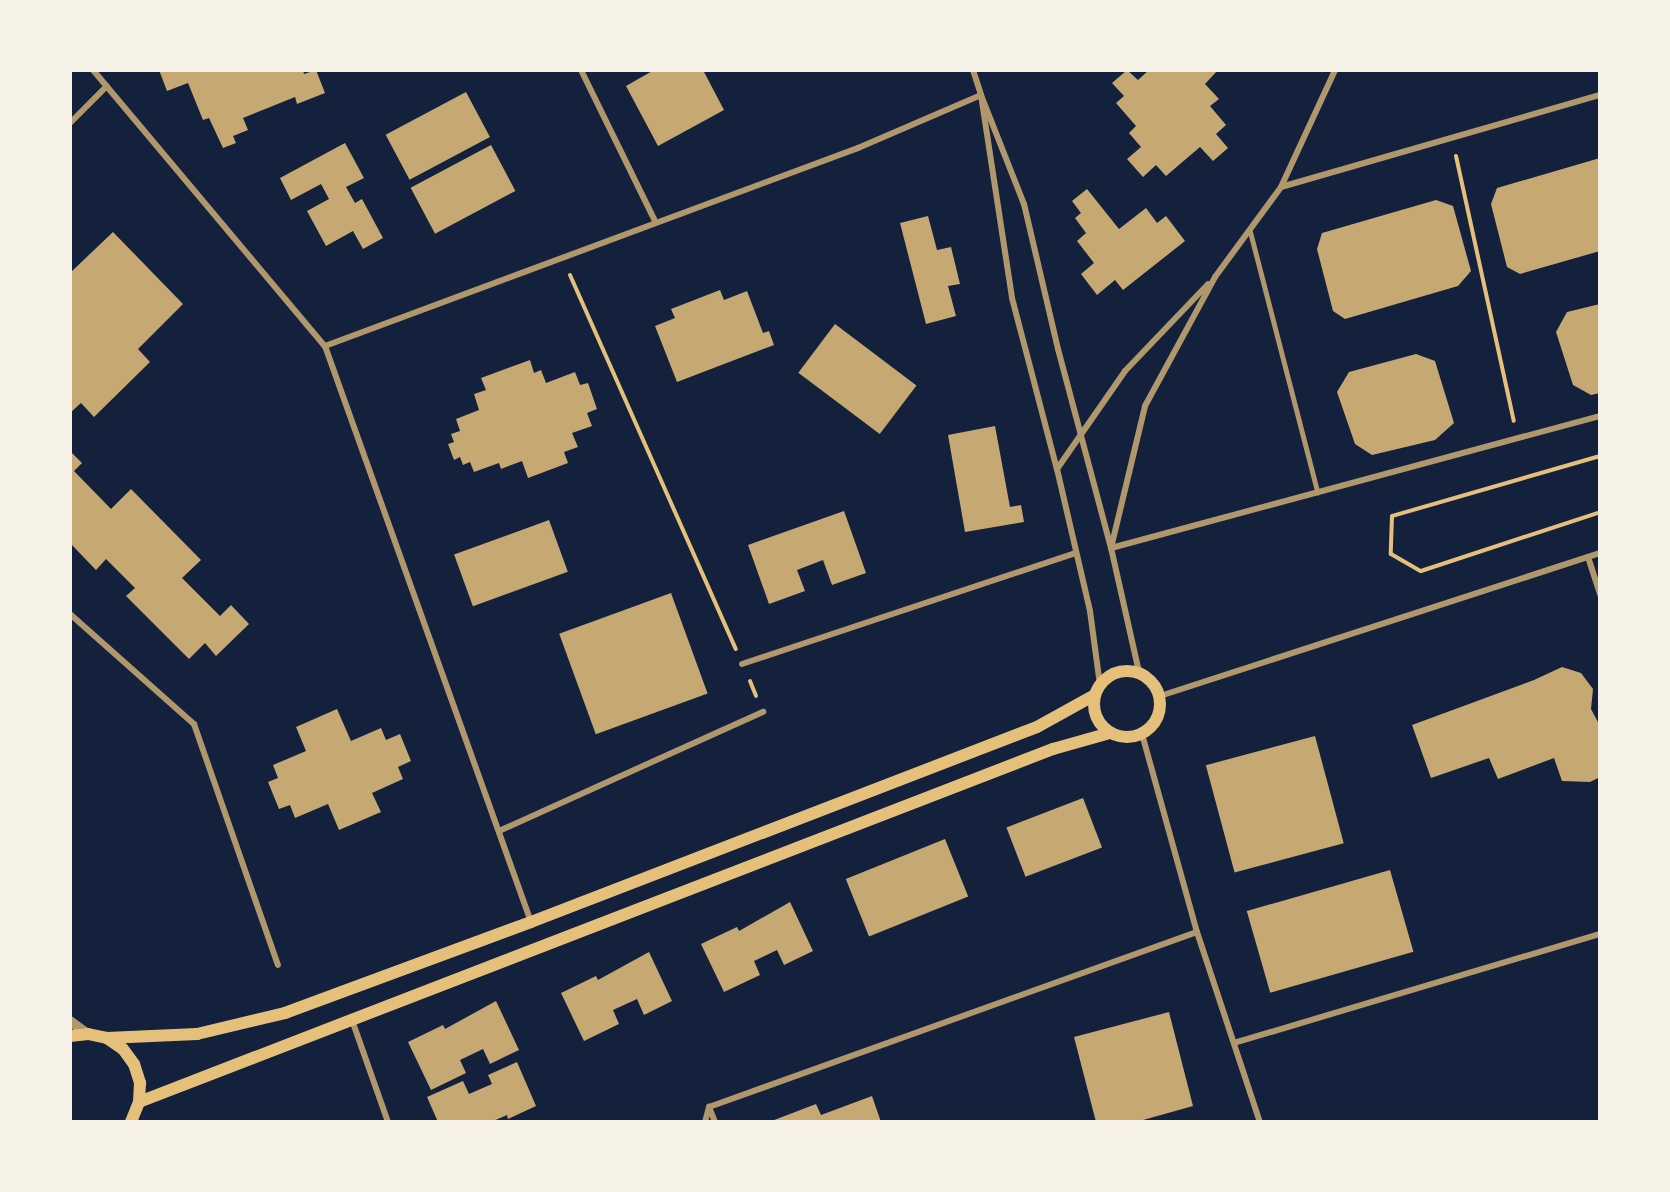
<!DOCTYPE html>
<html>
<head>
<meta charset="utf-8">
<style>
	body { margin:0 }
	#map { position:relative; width:1670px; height:1192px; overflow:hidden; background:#14213d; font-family:Barlow,sans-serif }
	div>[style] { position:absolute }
	.building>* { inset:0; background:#c6a872; transform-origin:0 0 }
	.path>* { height:4px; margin:-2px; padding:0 2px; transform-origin:2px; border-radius:2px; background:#e5c07b }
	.service>* { height:4.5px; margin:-2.25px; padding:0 2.25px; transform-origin:2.25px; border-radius:2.25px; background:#b1986c }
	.minor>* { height:6px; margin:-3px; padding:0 3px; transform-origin:3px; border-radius:3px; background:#b1986c }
	.tertiary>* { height:10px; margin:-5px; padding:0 5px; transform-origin:5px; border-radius:5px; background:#b1986c }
	.secondary>* { height:12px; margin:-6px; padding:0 6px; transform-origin:6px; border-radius:6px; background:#e5c07b }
	.secondary>.ring { margin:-6px; padding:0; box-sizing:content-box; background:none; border:12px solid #e5c07b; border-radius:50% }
	span { translate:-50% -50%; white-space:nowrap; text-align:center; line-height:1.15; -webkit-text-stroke:4.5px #f6f1e7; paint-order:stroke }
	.frame { position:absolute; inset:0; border:72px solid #f6f1e7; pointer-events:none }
</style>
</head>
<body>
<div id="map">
	<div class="building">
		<div style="clip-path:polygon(159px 70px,303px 70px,304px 74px,316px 70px,325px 93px,297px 104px,295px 97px,243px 118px,248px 130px,233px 136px,236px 143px,223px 148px,209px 118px,203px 120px,188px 83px,167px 91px)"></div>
		<div style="clip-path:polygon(654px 70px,703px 70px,724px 110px,658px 146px,626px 86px)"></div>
		<div style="clip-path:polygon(1127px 70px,1138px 80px,1149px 70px,1218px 70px,1205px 84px,1219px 99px,1210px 106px,1226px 125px,1216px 134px,1228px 148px,1213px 161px,1200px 147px,1166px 176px,1156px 165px,1143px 177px,1127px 159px,1141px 147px,1129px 133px,1136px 126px,1116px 103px,1124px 96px,1112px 83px)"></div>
		<div style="left:466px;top:92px;width:51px;height:91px;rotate:62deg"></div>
		<div style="clip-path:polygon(345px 143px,364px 178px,346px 187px,355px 203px,362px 199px,383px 238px,363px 249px,353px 231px,326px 246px,307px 211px,329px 199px,321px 184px,291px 200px,280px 178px)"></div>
		<div style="left:491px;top:145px;width:52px;height:91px;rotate:62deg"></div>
		<div style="clip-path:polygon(1600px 158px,1600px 251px,1520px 274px,1507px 267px,1491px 204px,1497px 188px)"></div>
		<div style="clip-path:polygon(1087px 189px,1119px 229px,1146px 208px,1157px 223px,1166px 216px,1185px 241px,1123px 290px,1115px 280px,1097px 295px,1081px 274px,1094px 263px,1077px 241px,1086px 233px,1075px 218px,1081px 213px,1072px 201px)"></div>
		<div style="clip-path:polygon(1436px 200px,1453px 206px,1471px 271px,1458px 286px,1345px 319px,1333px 311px,1317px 249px,1322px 233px)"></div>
		<div style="clip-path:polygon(928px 216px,937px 250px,951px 247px,960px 284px,948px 286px,956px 316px,926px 324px,900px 223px)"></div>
		<div style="clip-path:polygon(113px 232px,183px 304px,138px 349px,150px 362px,94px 417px,81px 403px,70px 413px,70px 273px)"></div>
		<div style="clip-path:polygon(720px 290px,724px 300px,747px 291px,763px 333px,769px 331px,774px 345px,677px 382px,655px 326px,675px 318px,671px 309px)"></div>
		<div style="clip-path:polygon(1600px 304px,1600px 393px,1591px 395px,1573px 385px,1556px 332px,1567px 312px)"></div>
		<div style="left:835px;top:324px;width:102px;height:61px;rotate:37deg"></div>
		<div style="clip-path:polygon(1416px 354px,1435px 361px,1454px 423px,1435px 440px,1372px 455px,1355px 444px,1337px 392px,1349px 372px)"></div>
		<div style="clip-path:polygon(530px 360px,534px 373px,541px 370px,546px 383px,575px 372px,580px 385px,588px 383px,597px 409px,587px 413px,592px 426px,572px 433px,578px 447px,564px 452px,568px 463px,528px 478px,522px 461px,501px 469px,499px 463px,474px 472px,470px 462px,463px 465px,460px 457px,454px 460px,448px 444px,454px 442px,451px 434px,460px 431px,456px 419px,479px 410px,474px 394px,486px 390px,481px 378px)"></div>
		<div style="clip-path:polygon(995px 426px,1010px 507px,1021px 505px,1024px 522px,965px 532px,948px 435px)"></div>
		<div style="clip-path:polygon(70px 451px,82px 463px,74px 471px,111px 509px,131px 489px,201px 560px,182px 578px,220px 616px,231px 605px,249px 624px,216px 656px,205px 643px,189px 659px,126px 596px,135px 588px,106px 559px,96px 570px,70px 543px)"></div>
		<div style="clip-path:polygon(844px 511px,866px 573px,832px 585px,823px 560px,797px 570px,805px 591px,769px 604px,748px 545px)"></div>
		<div style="left:549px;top:520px;width:55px;height:101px;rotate:70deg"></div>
		<div style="left:671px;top:593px;width:107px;height:119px;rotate:70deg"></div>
		<div style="clip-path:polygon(1562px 667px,1581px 673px,1593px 689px,1591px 709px,1600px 726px,1600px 777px,1590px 782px,1562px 781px,1554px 758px,1498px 779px,1489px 758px,1431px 778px,1412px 725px,1534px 680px)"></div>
		<div style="clip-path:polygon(337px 709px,351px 741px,381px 728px,386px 740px,400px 734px,411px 761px,398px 767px,403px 779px,372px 793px,381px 812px,339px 830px,328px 804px,295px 818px,290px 805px,279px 809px,268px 782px,278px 778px,273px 765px,306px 751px,296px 727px)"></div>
		<div style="left:1315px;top:736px;width:111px;height:113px;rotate:75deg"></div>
		<div style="left:1083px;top:798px;width:53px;height:82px;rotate:69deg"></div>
		<div style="left:945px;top:839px;width:62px;height:107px;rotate:68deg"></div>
		<div style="left:1390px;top:870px;width:85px;height:149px;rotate:74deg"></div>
		<div style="clip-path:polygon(790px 902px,813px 951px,784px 965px,777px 950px,754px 961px,760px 975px,724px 992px,701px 944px,737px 927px,739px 931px)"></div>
		<div style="clip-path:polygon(649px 952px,672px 1001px,644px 1015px,637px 999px,613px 1010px,619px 1024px,584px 1041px,561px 993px,596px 976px,598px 980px)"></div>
		<div style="clip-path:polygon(496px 1001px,519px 1050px,490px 1064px,483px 1049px,460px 1060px,466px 1073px,431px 1090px,408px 1042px,443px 1025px,445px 1029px)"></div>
		<div style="clip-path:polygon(1169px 1012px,1193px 1106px,1136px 1122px,1096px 1122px,1074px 1037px)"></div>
		<div style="clip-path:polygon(517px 1062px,536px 1106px,508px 1119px,507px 1115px,491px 1122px,438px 1122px,427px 1097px,463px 1081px,469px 1094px,492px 1084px,488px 1075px)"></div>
		<div style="clip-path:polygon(872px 1096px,881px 1122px,769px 1122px,816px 1104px,821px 1115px)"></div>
	</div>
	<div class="path">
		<div style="left:1456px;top:156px;width:271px;rotate:77.7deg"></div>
		<div style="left:570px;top:275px;width:409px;rotate:66.1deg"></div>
		<div style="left:1600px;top:456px;width:216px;rotate:163.9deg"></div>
		<div style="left:1392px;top:516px;width:38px;rotate:92deg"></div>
		<div style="left:1391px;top:554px;width:34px;rotate:30deg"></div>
		<div style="left:1421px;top:571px;width:188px;rotate:-18.2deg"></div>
		<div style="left:750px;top:681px;width:16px;rotate:68deg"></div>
	</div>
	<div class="service">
		<div style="left:1250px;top:230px;width:271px;rotate:75.5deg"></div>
	</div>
	<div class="minor">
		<div style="left:93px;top:70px;width:361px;rotate:50deg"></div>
		<div style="left:325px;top:346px;width:612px;rotate:70.32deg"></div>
		<div style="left:581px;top:70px;width:170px;rotate:63.9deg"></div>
		<div style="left:973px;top:70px;width:26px;rotate:72deg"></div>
		<div style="left:981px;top:95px;width:205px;rotate:81.3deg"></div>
		<div style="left:1012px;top:298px;width:177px;rotate:75.3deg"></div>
		<div style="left:1057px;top:469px;width:146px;rotate:76.9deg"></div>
		<div style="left:1090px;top:611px;width:75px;rotate:82.3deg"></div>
		<div style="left:981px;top:95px;width:117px;rotate:68.5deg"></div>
		<div style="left:1024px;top:204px;width:149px;rotate:76.8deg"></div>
		<div style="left:1058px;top:349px;width:206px;rotate:75.1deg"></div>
		<div style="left:1111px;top:548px;width:507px;rotate:-15.11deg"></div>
		<div style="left:70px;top:123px;width:52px;rotate:-45deg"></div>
		<div style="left:1281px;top:187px;width:332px;rotate:-16.1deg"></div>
		<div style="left:325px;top:346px;width:569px;rotate:-20.38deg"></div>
		<div style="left:858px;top:148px;width:134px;rotate:-23.3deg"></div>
		<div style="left:1057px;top:469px;width:119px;rotate:-55.2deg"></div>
		<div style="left:1125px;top:371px;width:120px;rotate:-46.3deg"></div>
		<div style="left:1588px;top:557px;width:40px;rotate:72deg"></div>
		<div style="left:70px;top:614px;width:166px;rotate:41.6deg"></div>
		<div style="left:194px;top:724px;width:255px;rotate:70.8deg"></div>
		<div style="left:742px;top:664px;width:352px;rotate:-18.4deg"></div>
		<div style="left:1139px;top:672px;width:127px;rotate:-102.7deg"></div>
		<div style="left:1111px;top:548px;width:146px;rotate:-76.5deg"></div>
		<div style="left:1145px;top:406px;width:147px;rotate:-61.5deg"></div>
		<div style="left:1215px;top:277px;width:112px;rotate:-53.7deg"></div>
		<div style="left:1281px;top:187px;width:129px;rotate:-65.2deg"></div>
		<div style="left:1160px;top:696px;width:463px;rotate:-18deg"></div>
		<div style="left:1142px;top:734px;width:205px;rotate:74.5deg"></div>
		<div style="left:1197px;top:932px;width:200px;rotate:71.7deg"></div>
		<div style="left:499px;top:831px;width:290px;rotate:-24.3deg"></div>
		<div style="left:352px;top:1020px;width:108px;rotate:70.6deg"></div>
		<div style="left:1234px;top:1043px;width:382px;rotate:-16.6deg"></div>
		<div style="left:709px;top:1107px;width:518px;rotate:-19.73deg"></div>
		<div style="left:705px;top:1122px;width:16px;rotate:-75deg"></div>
		<div style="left:709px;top:1107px;width:16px;rotate:68deg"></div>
	</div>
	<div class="tertiary">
		<div style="left:70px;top:1021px;width:22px;rotate:36deg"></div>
	</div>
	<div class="secondary">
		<div class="ring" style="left:1094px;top:671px;width:54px;height:54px"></div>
		<div style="left:70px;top:1036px;width:18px;rotate:-6deg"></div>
		<div style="left:88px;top:1034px;width:19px;rotate:12deg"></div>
		<div style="left:107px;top:1038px;width:19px;rotate:35deg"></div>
		<div style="left:123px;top:1049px;width:19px;rotate:54deg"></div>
		<div style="left:134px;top:1064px;width:20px;rotate:72deg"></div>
		<div style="left:140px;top:1083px;width:19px;rotate:93deg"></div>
		<div style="left:139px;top:1102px;width:22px;rotate:112deg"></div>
		<div style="left:107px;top:1038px;width:90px;rotate:-2.5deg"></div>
		<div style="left:197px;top:1034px;width:90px;rotate:-13.4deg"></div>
		<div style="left:285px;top:1013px;width:262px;rotate:-20.3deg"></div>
		<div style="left:531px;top:922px;width:542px;rotate:-21.08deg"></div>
		<div style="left:1037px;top:727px;width:66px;rotate:-28.9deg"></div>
		<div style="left:139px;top:1102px;width:980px;rotate:-21.12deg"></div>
		<div style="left:1053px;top:749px;width:59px;rotate:-15.7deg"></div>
	</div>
	<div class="frame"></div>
</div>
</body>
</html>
